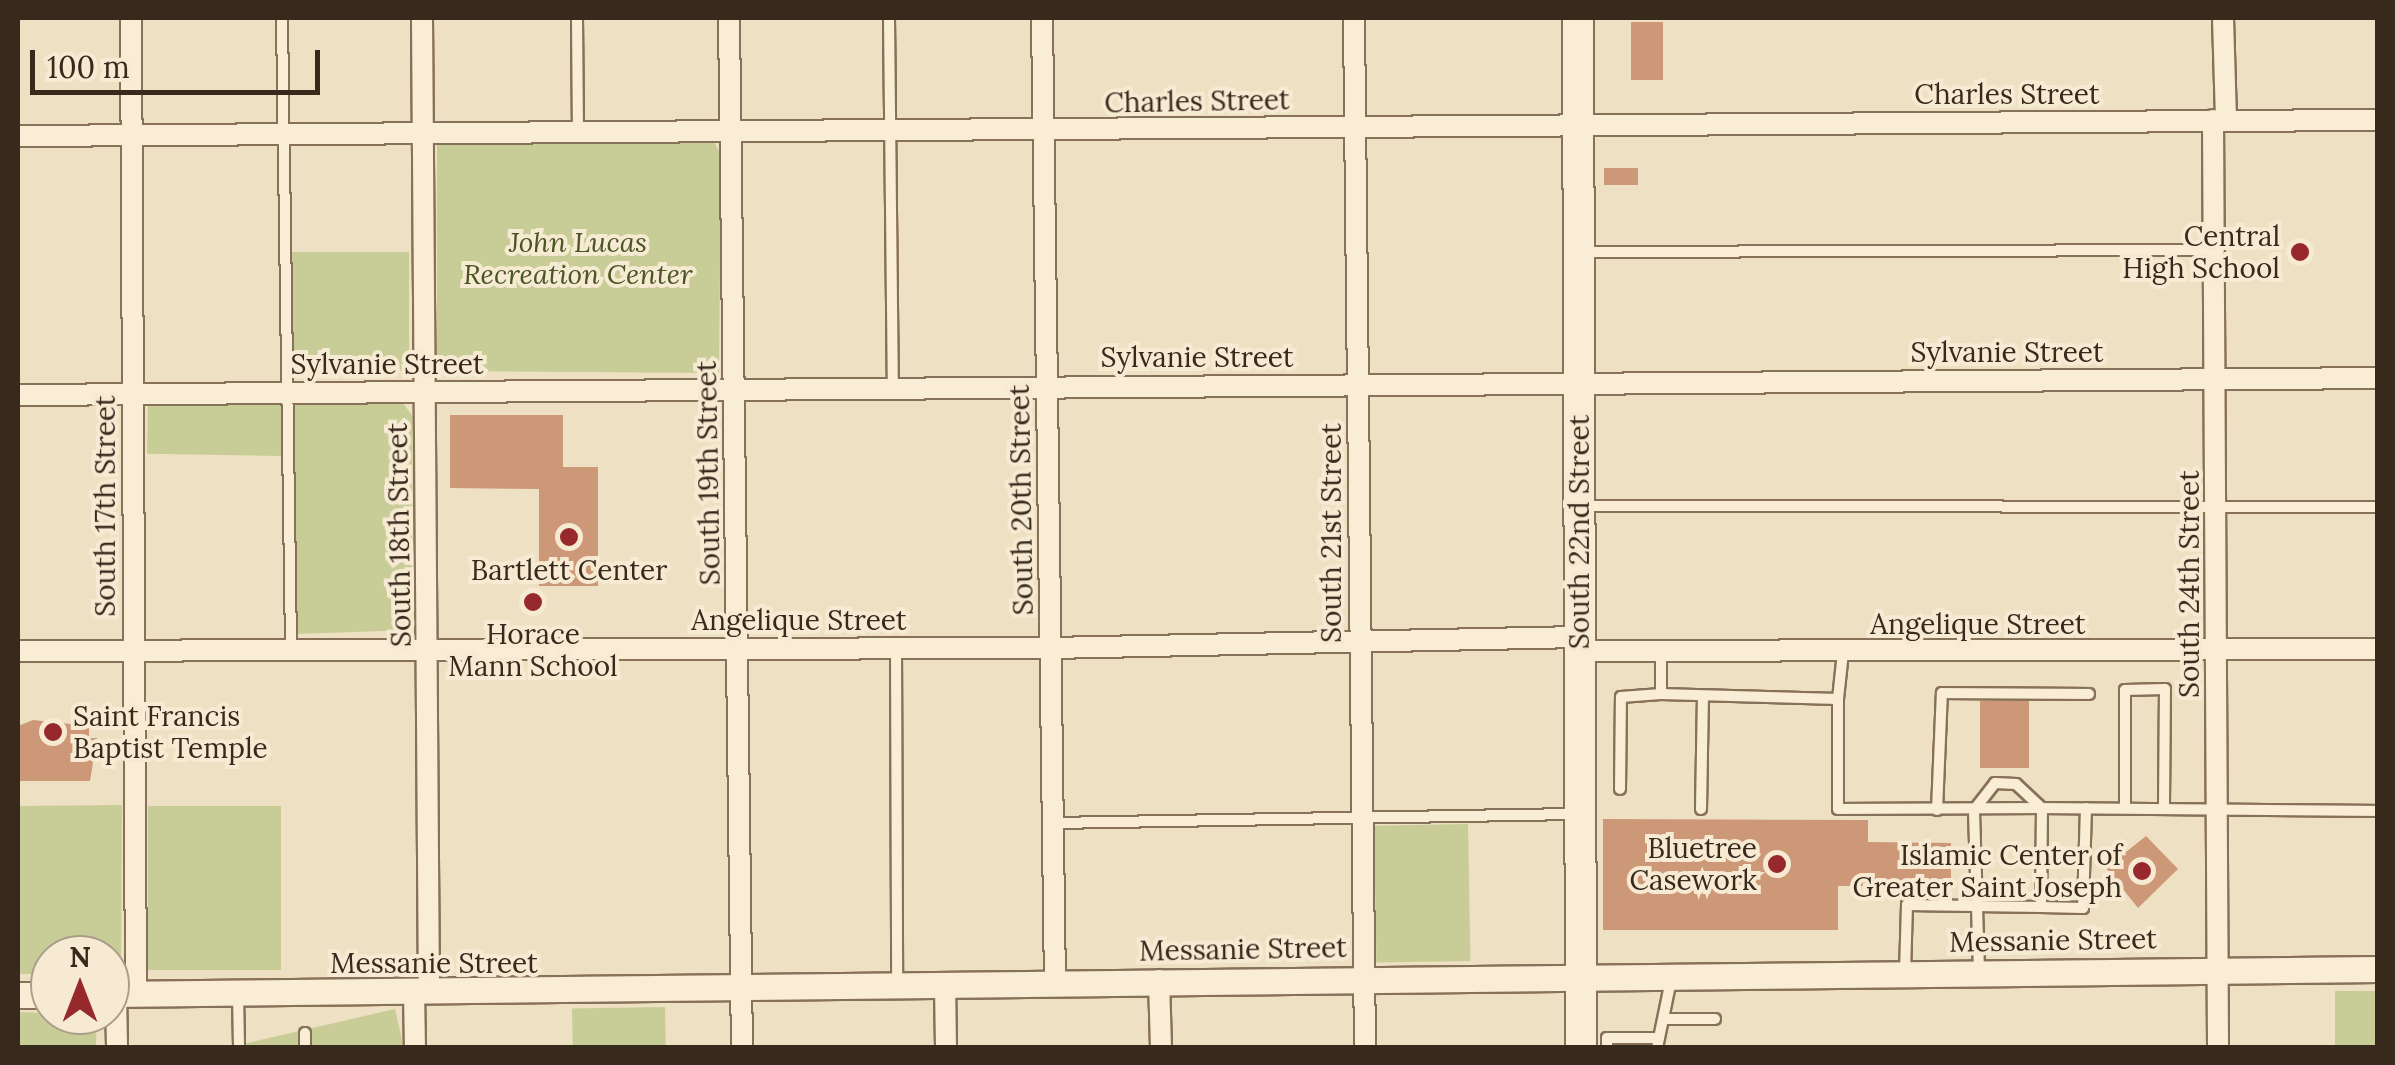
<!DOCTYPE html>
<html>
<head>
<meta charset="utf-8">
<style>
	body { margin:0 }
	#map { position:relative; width:2395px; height:1065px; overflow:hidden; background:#eee0c2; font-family:Lora,serif }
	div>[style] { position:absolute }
	.green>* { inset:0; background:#c8cc96; transform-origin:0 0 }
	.building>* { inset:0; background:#cd9878; transform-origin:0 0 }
	.roads { filter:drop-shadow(2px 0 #887159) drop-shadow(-2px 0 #887159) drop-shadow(0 2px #887159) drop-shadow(0 -2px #887159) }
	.service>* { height:10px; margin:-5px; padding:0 5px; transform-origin:5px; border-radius:5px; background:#f9edd5 }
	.minor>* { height:20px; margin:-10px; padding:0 10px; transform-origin:10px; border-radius:10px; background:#f9edd5 }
	.tertiary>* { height:25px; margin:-12.5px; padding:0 12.5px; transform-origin:12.5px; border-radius:12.5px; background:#f9edd5 }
	.secondary>* { height:30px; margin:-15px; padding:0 15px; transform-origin:15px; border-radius:15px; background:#f9edd5 }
	.dots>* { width:28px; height:28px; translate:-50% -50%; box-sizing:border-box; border:5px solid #f6ead2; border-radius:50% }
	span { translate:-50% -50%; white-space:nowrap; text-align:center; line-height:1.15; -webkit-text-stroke:8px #f6ead2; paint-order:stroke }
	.street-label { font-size:28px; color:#38291d }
	.poi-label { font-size:28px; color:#38291d }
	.right { translate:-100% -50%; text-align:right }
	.left { translate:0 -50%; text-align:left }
	.park-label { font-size:28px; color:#4a5424; font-style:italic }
	.frame { position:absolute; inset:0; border:20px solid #38291d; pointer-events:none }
	.north { position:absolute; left:30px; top:935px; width:100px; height:100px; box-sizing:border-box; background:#f6ead2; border:2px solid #aa9d8a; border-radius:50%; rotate:0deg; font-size:28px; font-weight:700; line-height:40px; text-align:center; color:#38291d }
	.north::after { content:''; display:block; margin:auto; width:35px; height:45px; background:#97292d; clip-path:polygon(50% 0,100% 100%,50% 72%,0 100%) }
	.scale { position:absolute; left:30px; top:50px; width:290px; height:45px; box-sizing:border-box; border:5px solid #38291d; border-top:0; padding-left:12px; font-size:30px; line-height:35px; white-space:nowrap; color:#38291d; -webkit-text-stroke:8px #f6ead2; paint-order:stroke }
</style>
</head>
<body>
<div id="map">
	<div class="green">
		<div style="clip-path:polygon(713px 140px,721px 155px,719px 373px,437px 371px,437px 143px)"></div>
		<div style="left:409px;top:252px;width:119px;height:117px;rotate:90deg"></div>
		<div style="clip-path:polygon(403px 403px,413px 417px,411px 630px,297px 634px,294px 405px)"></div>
		<div style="left:282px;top:404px;width:52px;height:134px;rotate:91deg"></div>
		<div style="clip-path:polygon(122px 805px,121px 968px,110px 973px,110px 955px,50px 955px,50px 974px,18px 974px,18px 806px)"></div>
		<div style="left:148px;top:806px;width:133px;height:164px"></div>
		<div style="left:1468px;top:824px;width:137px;height:94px;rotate:89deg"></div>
		<div style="left:2335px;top:991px;width:42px;height:56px"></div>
		<div style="left:665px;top:1007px;width:40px;height:93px;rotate:89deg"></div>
		<div style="left:395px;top:1009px;width:39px;height:185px;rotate:77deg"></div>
		<div style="left:18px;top:1012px;width:79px;height:35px;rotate:2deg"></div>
	</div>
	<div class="building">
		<div style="left:1631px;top:22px;width:32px;height:58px"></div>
		<div style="left:1638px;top:168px;width:17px;height:34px;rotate:90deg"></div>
		<div style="clip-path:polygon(450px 415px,563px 415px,563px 467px,598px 467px,598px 586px,539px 586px,539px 489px,450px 488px)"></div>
		<div style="left:1980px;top:701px;width:49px;height:67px"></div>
		<div style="clip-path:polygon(33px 720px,89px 726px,89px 738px,97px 738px,90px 781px,18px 781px,18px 726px)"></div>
		<div style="clip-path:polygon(1603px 819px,1868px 820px,1868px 842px,1951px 843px,1951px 886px,1838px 886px,1838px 930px,1603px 930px)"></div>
		<div style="clip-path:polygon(2146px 836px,2178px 869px,2138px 908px,2106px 868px)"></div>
	</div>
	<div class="roads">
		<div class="service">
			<div style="left:282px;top:18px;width:632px;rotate:89.18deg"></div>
			<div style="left:577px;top:18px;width:113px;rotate:89.5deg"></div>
			<div style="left:889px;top:18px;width:369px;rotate:89.4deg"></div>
			<div style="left:1580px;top:252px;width:633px;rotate:-0.18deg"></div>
			<div style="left:1585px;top:506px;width:793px;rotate:0.07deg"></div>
			<div style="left:896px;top:648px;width:336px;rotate:89.8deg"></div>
			<div style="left:1661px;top:652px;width:42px;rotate:90deg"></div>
			<div style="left:1661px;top:694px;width:177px;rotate:1.6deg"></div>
			<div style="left:1838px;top:699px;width:110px;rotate:90deg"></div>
			<div style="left:1838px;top:809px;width:204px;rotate:-0.3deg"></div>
			<div style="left:2042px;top:808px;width:99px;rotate:90.6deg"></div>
			<div style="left:2041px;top:907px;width:134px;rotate:-179.1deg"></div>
			<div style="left:1907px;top:905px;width:66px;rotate:91.7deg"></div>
			<div style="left:1838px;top:699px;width:47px;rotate:-83.9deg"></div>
			<div style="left:1620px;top:789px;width:92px;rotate:-89.4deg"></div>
			<div style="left:1621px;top:697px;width:40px;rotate:-4.3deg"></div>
			<div style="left:2125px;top:808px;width:118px;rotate:-90deg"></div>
			<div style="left:2125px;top:690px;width:40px;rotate:-1.4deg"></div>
			<div style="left:2165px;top:689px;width:119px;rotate:90.5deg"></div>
			<div style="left:1701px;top:809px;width:113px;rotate:-89deg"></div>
			<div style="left:1937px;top:810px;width:117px;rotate:-87.6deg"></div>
			<div style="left:1942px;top:693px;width:147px;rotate:0.4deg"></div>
			<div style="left:1053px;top:823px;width:523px;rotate:-0.99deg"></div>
			<div style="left:2041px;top:907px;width:42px;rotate:1.4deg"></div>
			<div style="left:2083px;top:908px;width:100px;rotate:-88.3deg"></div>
			<div style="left:1979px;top:971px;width:161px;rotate:-91.8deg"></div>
			<div style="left:1974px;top:810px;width:34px;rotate:-52deg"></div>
			<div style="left:1995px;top:783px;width:21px;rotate:3deg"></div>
			<div style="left:2016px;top:784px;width:35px;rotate:43deg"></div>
			<div style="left:2042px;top:808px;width:336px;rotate:0.5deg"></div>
			<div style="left:238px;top:994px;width:54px;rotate:88.9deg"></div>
			<div style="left:1666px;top:1019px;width:49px"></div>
			<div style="left:305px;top:1033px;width:15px;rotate:90deg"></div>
			<div style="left:1607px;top:1048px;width:10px;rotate:-90deg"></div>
			<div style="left:1607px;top:1038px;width:50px"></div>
			<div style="left:1657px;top:1048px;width:69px;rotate:-78.4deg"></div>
		</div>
		<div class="minor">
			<div style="left:131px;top:18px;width:976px;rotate:89.71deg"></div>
			<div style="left:422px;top:18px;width:974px;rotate:89.59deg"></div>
			<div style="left:729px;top:18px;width:1030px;rotate:89.28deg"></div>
			<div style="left:1042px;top:18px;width:964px;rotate:89.23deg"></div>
			<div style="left:1354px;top:18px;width:1030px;rotate:89.39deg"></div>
			<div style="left:2223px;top:18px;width:102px;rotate:88.3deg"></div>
			<div style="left:2213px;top:120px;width:928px;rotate:89.69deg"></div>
			<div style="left:18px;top:136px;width:2360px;rotate:-0.39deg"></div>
			<div style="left:18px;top:395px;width:2360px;rotate:-0.41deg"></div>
			<div style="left:18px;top:651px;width:1032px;rotate:-0.17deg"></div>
			<div style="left:1050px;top:648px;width:529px;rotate:-1.19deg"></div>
			<div style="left:1579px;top:651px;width:799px;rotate:-0.14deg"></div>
			<div style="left:1159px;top:980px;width:68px;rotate:88.3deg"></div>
			<div style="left:945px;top:984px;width:64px;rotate:89.1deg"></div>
			<div style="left:414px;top:992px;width:56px;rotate:89deg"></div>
			<div style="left:116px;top:994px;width:54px;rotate:88.9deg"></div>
		</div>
		<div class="tertiary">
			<div style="left:110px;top:994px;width:2268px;rotate:-0.63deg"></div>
			<div style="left:18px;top:995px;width:32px"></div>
		</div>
		<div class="secondary">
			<div style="left:1578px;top:18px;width:1030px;rotate:89.83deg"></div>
		</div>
	</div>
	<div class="dots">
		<div style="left:2300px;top:252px;background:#97292d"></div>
		<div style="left:569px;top:537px;background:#97292d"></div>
		<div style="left:533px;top:602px;background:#97292d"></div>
		<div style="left:53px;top:732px;background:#97292d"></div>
		<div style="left:1777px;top:864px;background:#97292d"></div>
		<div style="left:2142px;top:871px;background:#97292d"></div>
	</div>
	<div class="street-label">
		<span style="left:2007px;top:94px">Charles Street</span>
		<span style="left:1197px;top:101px;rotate:-1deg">Charles Street</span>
		<span style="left:2007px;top:352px">Sylvanie Street</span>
		<span style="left:1197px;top:357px">Sylvanie Street</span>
		<span style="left:387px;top:364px">Sylvanie Street</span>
		<span style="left:708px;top:473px;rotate:-91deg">South 19th Street</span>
		<span style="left:1021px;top:500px;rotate:-91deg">South 20th Street</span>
		<span style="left:105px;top:506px;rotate:-90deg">South 17th Street</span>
		<span style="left:1579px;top:532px;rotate:-90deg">South 22nd Street</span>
		<span style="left:1331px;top:533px;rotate:-90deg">South 21st Street</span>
		<span style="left:399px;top:535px;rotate:-91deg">South 18th Street</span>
		<span style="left:2189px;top:584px;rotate:-90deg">South 24th Street</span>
		<span style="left:799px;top:620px">Angelique Street</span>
		<span style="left:1978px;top:624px">Angelique Street</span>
		<span style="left:2053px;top:940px;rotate:-1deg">Messanie Street</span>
		<span style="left:1243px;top:949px;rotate:-1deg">Messanie Street</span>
		<span style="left:434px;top:963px">Messanie Street</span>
	</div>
	<div class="poi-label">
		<span class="right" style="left:2280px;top:252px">Central<br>High School</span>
		<span style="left:569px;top:570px">Bartlett Center</span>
		<span style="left:533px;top:650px">Horace<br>Mann School</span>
		<span class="left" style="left:73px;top:732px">Saint Francis<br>Baptist Temple</span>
		<span class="right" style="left:1757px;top:864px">Bluetree<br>Casework</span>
		<span class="right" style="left:2122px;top:871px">Islamic Center of<br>Greater Saint Joseph</span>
	</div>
	<div class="park-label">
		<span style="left:578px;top:258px">John Lucas<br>Recreation Center</span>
	</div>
	<div class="frame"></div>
	<div class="north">N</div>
	<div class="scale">100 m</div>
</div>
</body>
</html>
